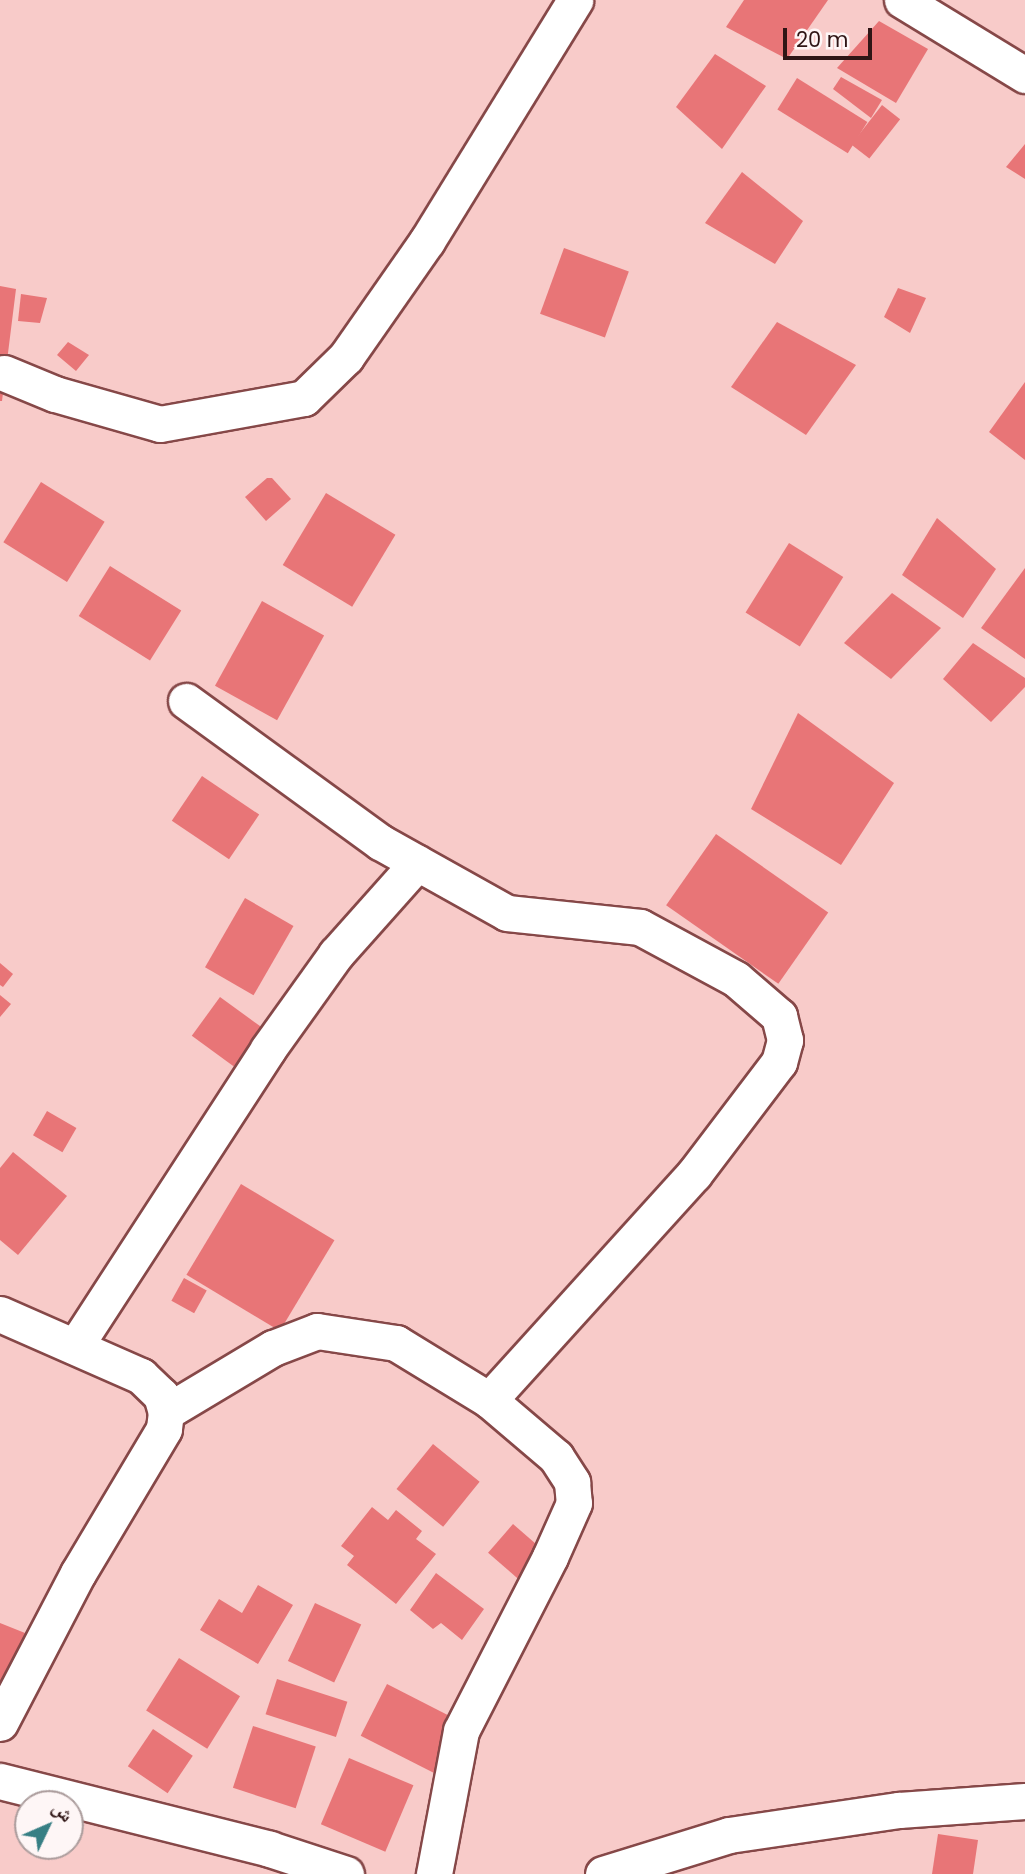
<!DOCTYPE html>
<html>
<head>
<meta charset="utf-8">
<style>
	body { margin:0 }
	#map { position:relative; width:1025px; height:1874px; overflow:hidden; background:#f8cbc9; font-family:Poppins,"Noto Naskh Arabic",sans-serif }
	div>[style] { position:absolute }
	.building>* { inset:0; background:#e87577; transform-origin:0 0 }
	.roads { filter:drop-shadow(2px 0 #864848) drop-shadow(-2px 0 #864848) drop-shadow(0 2px #864848) drop-shadow(0 -2px #864848) }
	.minor>* { height:35px; margin:-17.5px; padding:0 17.5px; transform-origin:17.5px; border-radius:17.5px; background:#fff }
	span { translate:-50% -50%; white-space:nowrap; text-align:center; line-height:1.15; -webkit-text-stroke:5px #fef6f6; paint-order:stroke }
	.north { position:absolute; left:14px; top:1790px; width:70px; height:70px; box-sizing:border-box; background:#fef6f6; border:2px solid #ab9c9c; border-radius:50%; rotate:46deg; font-size:19px; font-weight:700; line-height:28px; text-align:center; color:#2f1515 }
	.north::after { content:''; display:block; margin:auto; width:24px; height:32px; background:#377f84; clip-path:polygon(50% 0,100% 100%,50% 72%,0 100%) }
	.scale { position:absolute; left:783px; top:28px; width:89px; height:32px; box-sizing:border-box; border:4px solid #2f1515; border-top:0; padding-left:9px; font-size:21px; line-height:24px; white-space:nowrap; color:#2f1515; -webkit-text-stroke:5px #fef6f6; paint-order:stroke }
</style>
</head>
<body>
<div id="map">
	<div class="building">
		<div style="clip-path:polygon(744px 0,828px 0,787px 59px,726px 27px)"></div>
		<div style="clip-path:polygon(879px 21px,928px 49px,896px 103px,837px 68px)"></div>
		<div style="clip-path:polygon(715px 54px,766px 86px,722px 149px,676px 107px)"></div>
		<div style="clip-path:polygon(841px 77px,882px 100px,871px 118px,833px 89px)"></div>
		<div style="left:797px;top:78px;width:83px;height:37px;rotate:32deg"></div>
		<div style="left:882px;top:105px;width:23px;height:50px;rotate:38deg"></div>
		<div style="clip-path:polygon(1025px 144px,1025px 179px,1006px 167px)"></div>
		<div style="clip-path:polygon(742px 172px,803px 221px,775px 264px,705px 223px)"></div>
		<div style="left:564px;top:248px;width:69px;height:70px;rotate:20deg"></div>
		<div style="clip-path:polygon(0 286px,16px 289px,2px 401px,0 401px)"></div>
		<div style="clip-path:polygon(898px 288px,926px 298px,910px 333px,884px 317px)"></div>
		<div style="clip-path:polygon(21px 294px,47px 298px,40px 323px,18px 321px)"></div>
		<div style="clip-path:polygon(777px 322px,856px 365px,806px 435px,731px 387px)"></div>
		<div style="clip-path:polygon(68px 342px,89px 355px,76px 371px,57px 355px)"></div>
		<div style="clip-path:polygon(1025px 382px,1025px 460px,989px 432px)"></div>
		<div style="clip-path:polygon(267px 478px,272px 478px,291px 499px,266px 521px,245px 497px)"></div>
		<div style="left:41px;top:482px;width:75px;height:71px;rotate:32deg"></div>
		<div style="left:326px;top:493px;width:81px;height:84px;rotate:31deg"></div>
		<div style="clip-path:polygon(937px 518px,996px 569px,963px 618px,902px 575px)"></div>
		<div style="left:789px;top:543px;width:64px;height:82px;rotate:32deg"></div>
		<div style="left:110px;top:566px;width:84px;height:59px;rotate:32deg"></div>
		<div style="clip-path:polygon(1025px 568px,1025px 659px,981px 628px)"></div>
		<div style="clip-path:polygon(892px 593px,941px 628px,891px 679px,844px 643px)"></div>
		<div style="left:262px;top:601px;width:71px;height:97px;rotate:29deg"></div>
		<div style="clip-path:polygon(973px 643px,1025px 678px,1025px 687px,991px 722px,943px 679px)"></div>
		<div style="clip-path:polygon(798px 713px,894px 783px,841px 865px,751px 809px)"></div>
		<div style="left:202px;top:776px;width:69px;height:54px;rotate:34deg"></div>
		<div style="left:716px;top:834px;width:137px;height:87px;rotate:35deg"></div>
		<div style="left:245px;top:898px;width:56px;height:80px;rotate:30deg"></div>
		<div style="clip-path:polygon(0 963px,13px 974px,3px 987px,0 985px)"></div>
		<div style="clip-path:polygon(0 995px,11px 1004px,0 1017px)"></div>
		<div style="left:220px;top:997px;width:52px;height:48px;rotate:36deg"></div>
		<div style="left:47px;top:1111px;width:34px;height:28px;rotate:30deg"></div>
		<div style="clip-path:polygon(13px 1152px,67px 1196px,18px 1255px,0 1240px,0 1168px)"></div>
		<div style="left:241px;top:1184px;width:109px;height:106px;rotate:31deg"></div>
		<div style="left:184px;top:1278px;width:26px;height:26px;rotate:29deg"></div>
		<div style="left:433px;top:1444px;width:60px;height:58px;rotate:39deg"></div>
		<div style="clip-path:polygon(372px 1507px,388px 1520px,396px 1510px,422px 1531px,416px 1539px,436px 1554px,396px 1604px,347px 1565px,354px 1556px,341px 1546px)"></div>
		<div style="left:513px;top:1524px;width:43px;height:38px;rotate:41deg"></div>
		<div style="clip-path:polygon(436px 1573px,484px 1609px,462px 1640px,441px 1623px,433px 1629px,410px 1610px)"></div>
		<div style="clip-path:polygon(258px 1585px,293px 1605px,258px 1664px,200px 1630px,219px 1599px,242px 1613px)"></div>
		<div style="left:315px;top:1603px;width:51px;height:64px;rotate:25deg"></div>
		<div style="clip-path:polygon(0 1623px,25px 1633px,5px 1685px,0 1683px)"></div>
		<div style="left:179px;top:1658px;width:72px;height:62px;rotate:32deg"></div>
		<div style="left:277px;top:1679px;width:74px;height:37px;rotate:18deg"></div>
		<div style="left:387px;top:1684px;width:84px;height:58px;rotate:27deg"></div>
		<div style="left:253px;top:1726px;width:66px;height:65px;rotate:18deg"></div>
		<div style="left:153px;top:1729px;width:48px;height:45px;rotate:34deg"></div>
		<div style="left:349px;top:1758px;width:70px;height:72px;rotate:23deg"></div>
		<div style="clip-path:polygon(938px 1834px,978px 1840px,973px 1874px,932px 1874px)"></div>
	</div>
	<div class="roads">
		<div class="minor">
			<div style="left:902px;top:0;width:144px;rotate:31.4deg"></div>
			<div style="left:4px;top:373px;width:55px;rotate:22.4deg"></div>
			<div style="left:55px;top:394px;width:109px;rotate:15.9deg"></div>
			<div style="left:160px;top:424px;width:146px;rotate:-10.2deg"></div>
			<div style="left:304px;top:398px;width:59px;rotate:-44.3deg"></div>
			<div style="left:346px;top:357px;width:141px;rotate:-55.1deg"></div>
			<div style="left:427px;top:241px;width:283px;rotate:-58.4deg"></div>
			<div style="left:186px;top:701px;width:240px;rotate:36deg"></div>
			<div style="left:380px;top:842px;width:145px;rotate:29.2deg"></div>
			<div style="left:507px;top:913px;width:134px;rotate:6deg"></div>
			<div style="left:640px;top:927px;width:109px;rotate:28.4deg"></div>
			<div style="left:736px;top:979px;width:57px;rotate:40.7deg"></div>
			<div style="left:779px;top:1016px;width:25px;rotate:76deg"></div>
			<div style="left:785px;top:1040px;width:23px;rotate:105deg"></div>
			<div style="left:779px;top:1062px;width:141px;rotate:127.2deg"></div>
			<div style="left:694px;top:1174px;width:305px;rotate:132.2deg"></div>
			<div style="left:0;top:1314px;width:154px;rotate:23.7deg"></div>
			<div style="left:141px;top:1376px;width:28px;rotate:44deg"></div>
			<div style="left:161px;top:1395px;width:18px;rotate:74deg"></div>
			<div style="left:166px;top:1412px;width:17px;rotate:97deg"></div>
			<div style="left:164px;top:1429px;width:168px;rotate:120.8deg"></div>
			<div style="left:78px;top:1573px;width:169px;rotate:117.5deg"></div>
			<div style="left:76px;top:1345px;width:353px;rotate:-57deg"></div>
			<div style="left:268px;top:1049px;width:117px;rotate:-54.4deg"></div>
			<div style="left:336px;top:954px;width:122px;rotate:-48.3deg"></div>
			<div style="left:166px;top:1412px;width:125px;rotate:-30.9deg"></div>
			<div style="left:273px;top:1348px;width:47px;rotate:-21.1deg"></div>
			<div style="left:317px;top:1331px;width:80px;rotate:8.6deg"></div>
			<div style="left:396px;top:1343px;width:109px;rotate:31.5deg"></div>
			<div style="left:489px;top:1400px;width:88px;rotate:40.4deg"></div>
			<div style="left:556px;top:1457px;width:30px;rotate:57deg"></div>
			<div style="left:572px;top:1482px;width:21px;rotate:85deg"></div>
			<div style="left:574px;top:1503px;width:59px;rotate:114deg"></div>
			<div style="left:550px;top:1557px;width:195px;rotate:117.1deg"></div>
			<div style="left:461px;top:1731px;width:146px;rotate:100.7deg"></div>
			<div style="left:0;top:1781px;width:278px;rotate:14.1deg"></div>
			<div style="left:270px;top:1849px;width:80px;rotate:18.2deg"></div>
			<div style="left:603px;top:1874px;width:132px;rotate:-17.2deg"></div>
			<div style="left:729px;top:1835px;width:172px;rotate:-8.4deg"></div>
			<div style="left:899px;top:1810px;width:126px;rotate:-4.1deg"></div>
		</div>
	</div>
	<div class="north">ش</div>
	<div class="scale">20 m</div>
</div>
</body>
</html>
